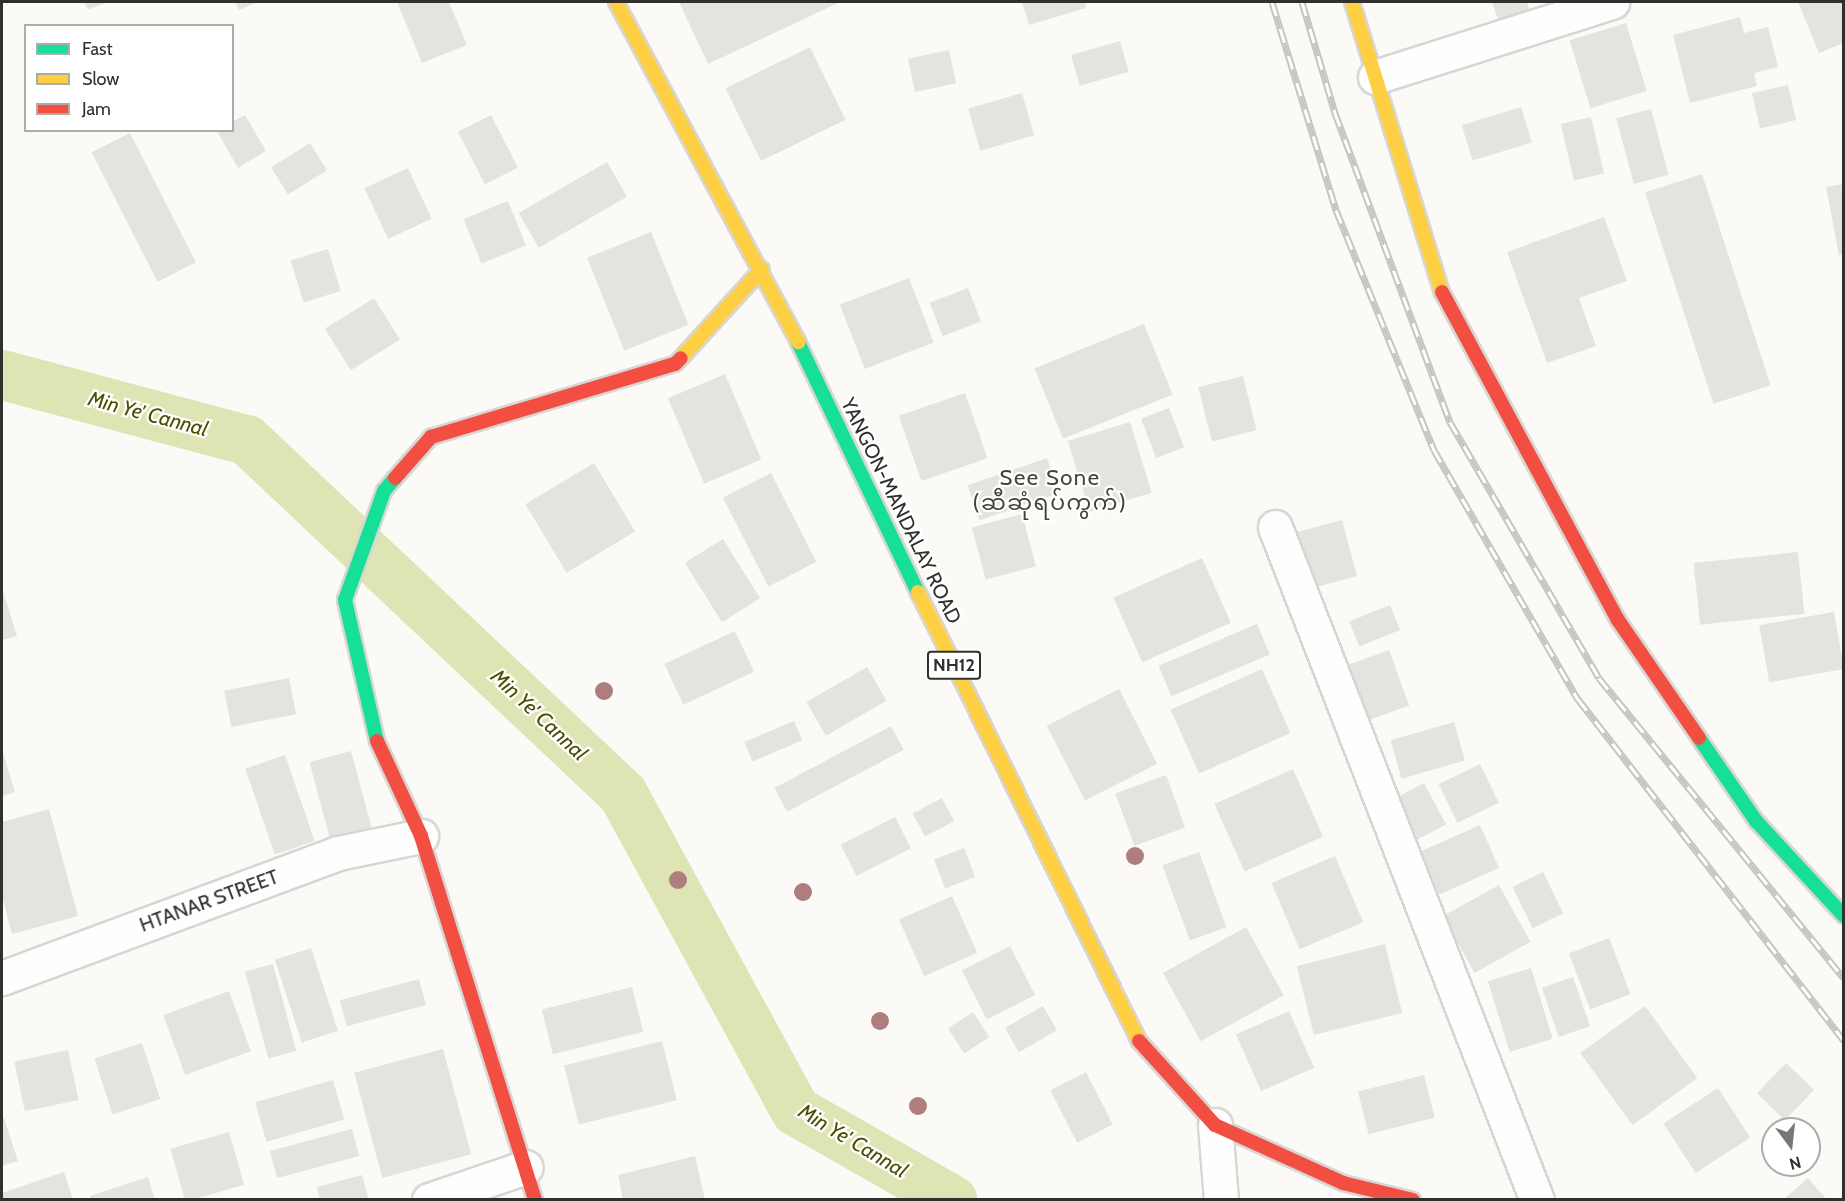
<!DOCTYPE html>
<html>
<head>
<meta charset="utf-8">
<style>
	body { margin:0 }
	#map { position:relative; width:1845px; height:1201px; overflow:hidden; background:#fcfaf7; font-family:Cabin,"Noto Sans Myanmar",sans-serif }
	div>[style] { position:absolute }
	.canal>* { height:50px; margin:-25px; padding:0 25px; transform-origin:25px; border-radius:25px; background:#dfe4b4 }
	.building>* { inset:0; background:#e4e3e0; transform-origin:0 0 }
	.roads { filter:drop-shadow(2px 0 #d8d6d3) drop-shadow(-2px 0 #d8d6d3) drop-shadow(0 2px #d8d6d3) drop-shadow(0 -2px #d8d6d3) }
	.street>* { height:33px; margin:-16.5px; padding:0 16.5px; transform-origin:16.5px; border-radius:16.5px; background:#fffefe }
	.fast>* { height:14px; margin:-7px; padding:0 7px; transform-origin:7px; border-radius:7px; background:#16e098 }
	.slow>* { height:14px; margin:-7px; padding:0 7px; transform-origin:7px; border-radius:7px; background:#ffcf43 }
	.jam>* { height:14px; margin:-7px; padding:0 7px; transform-origin:7px; border-radius:7px; background:#f24e42 }
	.rail>* { height:7px; margin-top:-3.5px; transform-origin:0; background:repeating-linear-gradient(90deg,#fff 0 14px,#c6c5c4 0 28px); box-sizing:border-box; border-block:2px solid #c6c5c4 }
	.trees>* { width:18px; height:18px; margin:-9px; border-radius:50%; background:#ad7e7d }
	span { translate:-50% -50%; white-space:nowrap; text-align:center; line-height:1.15; -webkit-text-stroke:4.5px #fff; paint-order:stroke }
	.shield-label span { padding:2px 4px; background:#fff; border:2px solid; border-radius:4px; -webkit-text-stroke-width:0 }
	.shield-label { font-size:18px; color:#32302d; font-weight:700 }
	.street-label { font-size:20px; color:#32302d }
	.water-label { font-size:21px; color:#4b4f00; font-style:italic }
	.quarter-label { font-size:22px; color:#47423c; letter-spacing:1.5px }
	.frame { position:absolute; inset:0; border:3px solid #32302d; pointer-events:none }
	.legend { position:absolute; left:24px; top:24px; width:210px; height:108px; box-sizing:border-box; background:#fff; border:2px solid #adacab; margin:0; padding:8px 10px; list-style:none; font-size:18px; color:#32302d }
	.legend li { display:flex; align-items:center; gap:12px; height:30px }
	.legend b { width:30px; border:2px solid #adacab }
	.north { position:absolute; left:1761px; top:1117px; width:60px; height:60px; box-sizing:border-box; background:#fff; border:2px solid #adacab; border-radius:50%; rotate:165deg; font-size:16px; font-weight:700; line-height:24px; text-align:center; color:#32302d }
	.north::after { content:''; display:block; margin:auto; width:21px; height:27px; background:#797774; clip-path:polygon(50% 0,100% 100%,50% 72%,0 100%) }
</style>
</head>
<body>
<div id="map">
	<div class="canal">
		<div style="left:2px;top:375px;width:253px;rotate:14.9deg"></div>
		<div style="left:247px;top:440px;width:516px;rotate:43.27deg"></div>
		<div style="left:623px;top:794px;width:361px;rotate:61.4deg"></div>
		<div style="left:796px;top:1111px;width:180px;rotate:29.7deg"></div>
	</div>
	<div class="building">
		<div style="clip-path:polygon(84px 2px,107px 2px,88px 10px)"></div>
		<div style="clip-path:polygon(235px 2px,258px 2px,239px 10px)"></div>
		<div style="clip-path:polygon(397px 2px,449px 2px,467px 45px,422px 63px)"></div>
		<div style="clip-path:polygon(679px 2px,838px 2px,838px 3px,708px 64px)"></div>
		<div style="clip-path:polygon(1022px 2px,1085px 2px,1086px 8px,1029px 25px)"></div>
		<div style="clip-path:polygon(1492px 2px,1527px 2px,1530px 12px,1499px 22px)"></div>
		<div style="clip-path:polygon(1798px 2px,1844px 2px,1844px 43px,1819px 53px)"></div>
		<div style="clip-path:polygon(1740px 17px,1744px 33px,1768px 27px,1778px 67px,1754px 73px,1757px 86px,1690px 103px,1673px 35px)"></div>
		<div style="left:1626px;top:23px;width:71px;height:59px;rotate:73deg"></div>
		<div style="left:1120px;top:41px;width:32px;height:51px;rotate:74deg"></div>
		<div style="left:810px;top:47px;width:81px;height:94px;rotate:64deg"></div>
		<div style="left:949px;top:50px;width:34px;height:42px;rotate:78deg"></div>
		<div style="left:1788px;top:85px;width:36px;height:37px;rotate:77deg"></div>
		<div style="left:1022px;top:93px;width:44px;height:56px;rotate:74deg"></div>
		<div style="left:1521px;top:107px;width:37px;height:62px;rotate:73deg"></div>
		<div style="left:1651px;top:109px;width:68px;height:36px;rotate:75deg"></div>
		<div style="clip-path:polygon(245px 115px,266px 151px,238px 168px,217px 131px,232px 130px,232px 122px)"></div>
		<div style="left:491px;top:115px;width:59px;height:37px;rotate:63deg"></div>
		<div style="left:1591px;top:117px;width:58px;height:31px;rotate:77deg"></div>
		<div style="left:130px;top:133px;width:145px;height:43px;rotate:63deg"></div>
		<div style="left:310px;top:143px;width:32px;height:46px;rotate:58deg"></div>
		<div style="left:607px;top:162px;width:40px;height:102px;rotate:60deg"></div>
		<div style="left:408px;top:168px;width:56px;height:48px;rotate:65deg"></div>
		<div style="left:1702px;top:174px;width:222px;height:60px;rotate:72deg"></div>
		<div style="clip-path:polygon(1844px 184px,1844px 254px,1839px 255px,1826px 187px)"></div>
		<div style="left:508px;top:201px;width:48px;height:48px;rotate:68deg"></div>
		<div style="clip-path:polygon(1604px 217px,1627px 281px,1579px 298px,1596px 346px,1547px 363px,1507px 252px)"></div>
		<div style="left:651px;top:232px;width:100px;height:69px;rotate:68deg"></div>
		<div style="left:328px;top:249px;width:44px;height:39px;rotate:73deg"></div>
		<div style="left:909px;top:278px;width:69px;height:74px;rotate:69deg"></div>
		<div style="left:968px;top:288px;width:36px;height:41px;rotate:69deg"></div>
		<div style="left:374px;top:298px;width:49px;height:58px;rotate:58deg"></div>
		<div style="left:1144px;top:324px;width:76px;height:118px;rotate:68deg"></div>
		<div style="left:725px;top:374px;width:93px;height:62px;rotate:67deg"></div>
		<div style="left:1243px;top:376px;width:56px;height:46px;rotate:76deg"></div>
		<div style="left:965px;top:393px;width:69px;height:70px;rotate:71deg"></div>
		<div style="left:1169px;top:408px;width:42px;height:30px;rotate:69deg"></div>
		<div style="left:1130px;top:422px;width:74px;height:65px;rotate:73deg"></div>
		<div style="left:1047px;top:458px;width:37px;height:84px;rotate:71deg"></div>
		<div style="left:594px;top:463px;width:80px;height:80px;rotate:59deg"></div>
		<div style="left:771px;top:473px;width:100px;height:54px;rotate:63deg"></div>
		<div style="left:1022px;top:514px;width:54px;height:52px;rotate:75deg"></div>
		<div style="left:1342px;top:520px;width:58px;height:52px;rotate:75deg"></div>
		<div style="left:723px;top:539px;width:70px;height:45px;rotate:58deg"></div>
		<div style="left:1798px;top:552px;width:62px;height:105px;rotate:84deg"></div>
		<div style="left:1202px;top:558px;width:71px;height:97px;rotate:66deg"></div>
		<div style="clip-path:polygon(2px 588px,17px 636px,2px 640px)"></div>
		<div style="left:1390px;top:605px;width:27px;height:44px;rotate:68deg"></div>
		<div style="left:1834px;top:612px;width:58px;height:76px;rotate:80deg"></div>
		<div style="left:1257px;top:624px;width:33px;height:107px;rotate:67deg"></div>
		<div style="left:735px;top:631px;width:45px;height:78px;rotate:65deg"></div>
		<div style="left:1389px;top:650px;width:59px;height:50px;rotate:70deg"></div>
		<div style="left:867px;top:667px;width:39px;height:70px;rotate:60deg"></div>
		<div style="left:1262px;top:669px;width:70px;height:100px;rotate:66deg"></div>
		<div style="left:289px;top:678px;width:37px;height:66px;rotate:79deg"></div>
		<div style="left:1119px;top:689px;width:84px;height:81px;rotate:63deg"></div>
		<div style="left:794px;top:721px;width:21px;height:54px;rotate:67deg"></div>
		<div style="left:1454px;top:722px;width:40px;height:66px;rotate:74deg"></div>
		<div style="left:891px;top:726px;width:27px;height:132px;rotate:62deg"></div>
		<div style="clip-path:polygon(2px 749px,15px 792px,2px 796px)"></div>
		<div style="left:351px;top:751px;width:82px;height:43px;rotate:75deg"></div>
		<div style="left:285px;top:755px;width:91px;height:42px;rotate:71deg"></div>
		<div style="left:1480px;top:764px;width:43px;height:46px;rotate:64deg"></div>
		<div style="left:1293px;top:769px;width:74px;height:86px;rotate:66deg"></div>
		<div style="left:1166px;top:775px;width:56px;height:54px;rotate:70deg"></div>
		<div style="left:1424px;top:783px;width:47px;height:39px;rotate:62deg"></div>
		<div style="left:942px;top:798px;width:26px;height:33px;rotate:62deg"></div>
		<div style="clip-path:polygon(49px 809px,78px 916px,12px 934px,2px 896px,2px 822px)"></div>
		<div style="left:895px;top:817px;width:35px;height:61px;rotate:63deg"></div>
		<div style="left:1480px;top:825px;width:47px;height:79px;rotate:66deg"></div>
		<div style="left:964px;top:848px;width:31px;height:32px;rotate:69deg"></div>
		<div style="left:1199px;top:852px;width:80px;height:39px;rotate:70deg"></div>
		<div style="left:1335px;top:856px;width:72px;height:69px;rotate:67deg"></div>
		<div style="left:1543px;top:872px;width:46px;height:34px;rotate:64deg"></div>
		<div style="left:1499px;top:885px;width:65px;height:64px;rotate:61deg"></div>
		<div style="left:952px;top:896px;width:62px;height:58px;rotate:66deg"></div>
		<div style="left:1246px;top:927px;width:78px;height:95px;rotate:61deg"></div>
		<div style="left:1609px;top:938px;width:60px;height:43px;rotate:69deg"></div>
		<div style="left:1385px;top:944px;width:71px;height:91px;rotate:76deg"></div>
		<div style="left:1010px;top:946px;width:55px;height:54px;rotate:63deg"></div>
		<div style="left:311px;top:948px;width:87px;height:38px;rotate:72deg"></div>
		<div style="left:273px;top:964px;width:90px;height:29px;rotate:75deg"></div>
		<div style="left:1531px;top:968px;width:74px;height:45px;rotate:73deg"></div>
		<div style="left:1573px;top:977px;width:52px;height:33px;rotate:71deg"></div>
		<div style="left:419px;top:979px;width:27px;height:82px;rotate:75deg"></div>
		<div style="left:632px;top:987px;width:46px;height:93px;rotate:76deg"></div>
		<div style="left:229px;top:991px;width:64px;height:70px;rotate:70deg"></div>
		<div style="left:1043px;top:1006px;width:28px;height:44px;rotate:60deg"></div>
		<div style="left:1645px;top:1006px;width:89px;height:80px;rotate:54deg"></div>
		<div style="left:1289px;top:1011px;width:62px;height:58px;rotate:66deg"></div>
		<div style="left:973px;top:1012px;width:30px;height:30px;rotate:57deg"></div>
		<div style="left:662px;top:1041px;width:61px;height:101px;rotate:76deg"></div>
		<div style="left:142px;top:1043px;width:59px;height:50px;rotate:72deg"></div>
		<div style="left:443px;top:1049px;width:109px;height:92px;rotate:75deg"></div>
		<div style="left:68px;top:1050px;width:51px;height:55px;rotate:78deg"></div>
		<div style="left:1786px;top:1063px;width:39px;height:42px;rotate:44deg"></div>
		<div style="left:1086px;top:1072px;width:59px;height:40px;rotate:63deg"></div>
		<div style="left:1424px;top:1075px;width:44px;height:68px;rotate:76deg"></div>
		<div style="left:333px;top:1080px;width:41px;height:81px;rotate:74deg"></div>
		<div style="left:1718px;top:1088px;width:59px;height:65px;rotate:57deg"></div>
		<div style="clip-path:polygon(4px 1118px,18px 1161px,2px 1166px,2px 1119px)"></div>
		<div style="left:352px;top:1129px;width:28px;height:85px;rotate:75deg"></div>
		<div style="left:229px;top:1132px;width:55px;height:61px;rotate:74deg"></div>
		<div style="clip-path:polygon(695px 1156px,705px 1200px,623px 1200px,618px 1175px)"></div>
		<div style="clip-path:polygon(64px 1172px,73px 1200px,2px 1200px,2px 1193px)"></div>
		<div style="clip-path:polygon(362px 1175px,369px 1200px,320px 1200px,317px 1187px)"></div>
		<div style="clip-path:polygon(148px 1177px,155px 1200px,91px 1200px,90px 1196px)"></div>
		<div style="clip-path:polygon(1808px 1178px,1827px 1200px,1783px 1200px)"></div>
	</div>
	<div class="roads">
		<div class="street">
			<div style="left:1375px;top:77px;width:249px;rotate:-17.6deg"></div>
			<div style="left:1275px;top:527px;width:722px;rotate:68.73deg"></div>
			<div style="left:2px;top:978px;width:358px;rotate:-20.4deg"></div>
			<div style="left:338px;top:853px;width:85px;rotate:-11.6deg"></div>
			<div style="left:1215px;top:1125px;width:75px;rotate:85.4deg"></div>
			<div style="left:429px;top:1200px;width:102px;rotate:-18.8deg"></div>
		</div>
		<div class="fast">
			<div style="left:798px;top:342px;width:277px;rotate:64.4deg"></div>
			<div style="left:1699px;top:738px;width:101px;rotate:55.5deg"></div>
			<div style="left:1756px;top:821px;width:129px;rotate:47.2deg"></div>
			<div style="left:377px;top:741px;width:145px;rotate:-102.8deg"></div>
			<div style="left:345px;top:600px;width:116px;rotate:-70.3deg"></div>
			<div style="left:384px;top:491px;width:17px;rotate:-50deg"></div>
		</div>
		<div class="slow">
			<div style="left:616px;top:2px;width:386px;rotate:61.8deg"></div>
			<div style="left:1352px;top:2px;width:304px;rotate:72.8deg"></div>
			<div style="left:681px;top:358px;width:120px;rotate:-47.7deg"></div>
			<div style="left:918px;top:592px;width:500px;rotate:63.79deg"></div>
		</div>
		<div class="jam">
			<div style="left:1442px;top:292px;width:372px;rotate:61.8deg"></div>
			<div style="left:1618px;top:620px;width:143px;rotate:55.5deg"></div>
			<div style="left:395px;top:478px;width:55px;rotate:-48.7deg"></div>
			<div style="left:431px;top:437px;width:255px;rotate:-16.7deg"></div>
			<div style="left:675px;top:364px;width:8px;rotate:-45deg"></div>
			<div style="left:377px;top:741px;width:105px;rotate:65.1deg"></div>
			<div style="left:421px;top:836px;width:381px;rotate:72.6deg"></div>
			<div style="left:1139px;top:1041px;width:113px;rotate:47.9deg"></div>
			<div style="left:1215px;top:1125px;width:141px;rotate:24.4deg"></div>
			<div style="left:1343px;top:1183px;width:72px;rotate:13.7deg"></div>
		</div>
	</div>
	<div class="rail">
		<div style="left:1272px;top:2px;width:218px;rotate:72.9deg"></div>
		<div style="left:1336px;top:210px;width:259px;rotate:67.8deg"></div>
		<div style="left:1434px;top:450px;width:288px;rotate:60deg"></div>
		<div style="left:1578px;top:699px;width:433px;rotate:52.1deg"></div>
		<div style="left:1302px;top:2px;width:116px;rotate:73.4deg"></div>
		<div style="left:1335px;top:113px;width:330px;rotate:69.6deg"></div>
		<div style="left:1450px;top:422px;width:296px;rotate:59.8deg"></div>
		<div style="left:1599px;top:678px;width:387px;rotate:50.8deg"></div>
	</div>
	<div class="trees">
		<div style="left:604px;top:691px"></div>
		<div style="left:1135px;top:856px"></div>
		<div style="left:678px;top:880px"></div>
		<div style="left:803px;top:892px"></div>
		<div style="left:880px;top:1021px"></div>
		<div style="left:918px;top:1106px"></div>
	</div>
	<div class="shield-label">
		<span style="left:954px;top:665px">NH12</span>
	</div>
	<div class="street-label">
		<span style="left:901px;top:511px;rotate:64deg">YANGON-MANDALAY ROAD</span>
		<span style="left:209px;top:901px;rotate:-20deg">HTANAR STREET</span>
	</div>
	<div class="water-label">
		<span style="left:148px;top:414px;rotate:15deg">Min Ye' Cannal</span>
		<span style="left:539px;top:715px;rotate:43deg">Min Ye' Cannal</span>
		<span style="left:853px;top:1141px;rotate:31deg">Min Ye' Cannal</span>
	</div>
	<div class="quarter-label">
		<span style="left:1050px;top:490px">See Sone<br>(ဆီဆုံရပ်ကွက်)</span>
	</div>
	<div class="frame"></div>
	<ul class="legend">
	<li><b style="height:8px;background:#16e098"></b>Fast</li>
	<li><b style="height:8px;background:#ffcf43"></b>Slow</li>
	<li><b style="height:8px;background:#f24e42"></b>Jam</li>
	</ul>
	<div class="north">N</div>
</div>
</body>
</html>
